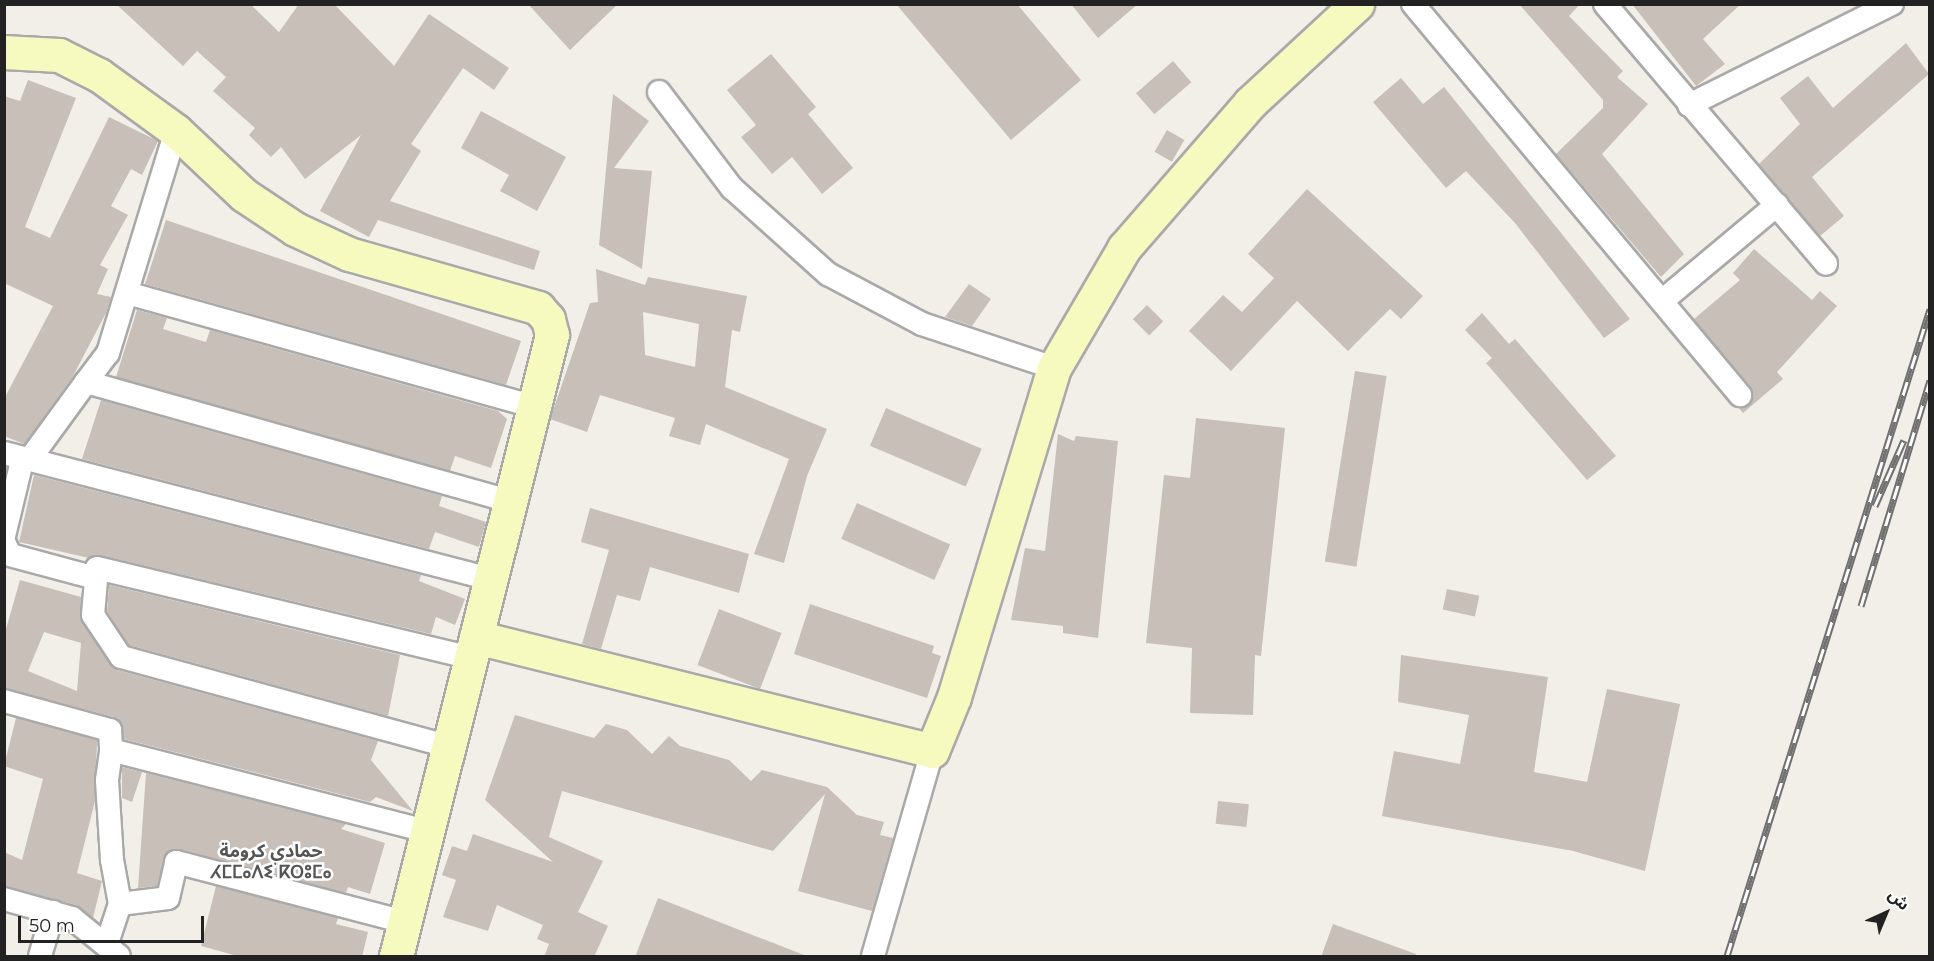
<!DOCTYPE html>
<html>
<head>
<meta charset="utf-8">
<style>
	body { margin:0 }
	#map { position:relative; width:1934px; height:961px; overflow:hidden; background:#f2efe9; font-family:Montserrat,"Noto Sans Arabic","Noto Sans Tifinagh",sans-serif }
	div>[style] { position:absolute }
	.building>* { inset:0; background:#c7bfb8; transform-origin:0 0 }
	.roads { filter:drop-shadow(2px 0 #a9a9a9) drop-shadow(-2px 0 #a9a9a9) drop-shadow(0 2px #a9a9a9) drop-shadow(0 -2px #a9a9a9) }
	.street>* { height:22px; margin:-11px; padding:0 11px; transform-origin:11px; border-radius:11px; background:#fff }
	.secondary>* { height:33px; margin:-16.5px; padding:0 16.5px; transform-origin:16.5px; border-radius:16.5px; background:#f7fabf }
	.rail>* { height:7px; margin-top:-3.5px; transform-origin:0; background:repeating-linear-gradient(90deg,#fff 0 14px,#707070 0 28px); box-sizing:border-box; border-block:2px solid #707070 }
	span { translate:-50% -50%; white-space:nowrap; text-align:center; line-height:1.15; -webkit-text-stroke:5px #fff; paint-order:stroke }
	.quarter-label { font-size:18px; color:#555; font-weight:700 }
	.frame { position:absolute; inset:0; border:6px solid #222; pointer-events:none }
	.north { position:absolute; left:1856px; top:883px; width:60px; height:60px; -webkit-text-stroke:4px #fff; paint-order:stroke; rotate:44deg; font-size:16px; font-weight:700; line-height:24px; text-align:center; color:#222 }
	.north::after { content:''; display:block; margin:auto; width:21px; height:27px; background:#222; clip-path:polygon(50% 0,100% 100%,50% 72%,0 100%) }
	.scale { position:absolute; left:18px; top:916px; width:186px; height:27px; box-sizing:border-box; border:3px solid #222; border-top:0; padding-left:8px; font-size:18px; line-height:21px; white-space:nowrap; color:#222; -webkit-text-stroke:4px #fff; paint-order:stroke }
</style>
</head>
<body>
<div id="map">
	<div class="building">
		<div style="clip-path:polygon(116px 4px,250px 4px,279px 32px,299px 4px,334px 4px,394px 66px,429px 14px,509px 68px,494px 90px,463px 68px,411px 144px,421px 151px,390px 201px,540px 251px,534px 270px,378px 220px,369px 237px,320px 211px,361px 135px,305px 179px,281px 147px,271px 157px,249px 135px,255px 128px,213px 91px,226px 77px,197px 51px,183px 66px)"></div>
		<div style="clip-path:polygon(528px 4px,618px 4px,570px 50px)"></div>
		<div style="clip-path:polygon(896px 4px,1017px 4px,1081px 80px,1011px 140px)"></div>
		<div style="clip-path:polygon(1071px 4px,1138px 4px,1098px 38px)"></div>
		<div style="clip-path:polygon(1519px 4px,1580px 4px,1569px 16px,1623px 71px,1617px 77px,1648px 104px,1602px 154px,1684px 254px,1661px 277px,1556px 154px,1603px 108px,1603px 100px)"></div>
		<div style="clip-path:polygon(1632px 4px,1741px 4px,1703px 39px,1725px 64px,1696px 86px)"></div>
		<div style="clip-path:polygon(1906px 43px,1929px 74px,1812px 177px,1844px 216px,1820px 236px,1759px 164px,1800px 124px,1780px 98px,1808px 76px,1833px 108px)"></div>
		<div style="clip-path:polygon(771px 54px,816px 107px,808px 114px,853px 168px,822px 194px,792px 157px,772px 174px,741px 137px,756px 125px,727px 90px)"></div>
		<div style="left:1173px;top:61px;width:28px;height:49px;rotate:49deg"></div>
		<div style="clip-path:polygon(1401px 78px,1423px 104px,1444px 87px,1630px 319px,1604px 338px,1515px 223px,1466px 171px,1446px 188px,1373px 102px)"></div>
		<div style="clip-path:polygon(28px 80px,76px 98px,25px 227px,50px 238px,109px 117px,158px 141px,142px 175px,131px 169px,111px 206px,128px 215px,100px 265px,108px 269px,97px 294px,111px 297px,106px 313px,72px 378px,24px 444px,4px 436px,4px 399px,53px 306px,4px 283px,4px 96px,20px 101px)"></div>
		<div style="clip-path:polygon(613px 94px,649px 121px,614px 168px,652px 171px,642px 269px,599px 245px)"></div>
		<div style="clip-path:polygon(481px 111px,566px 157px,537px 211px,500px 191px,509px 175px,461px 148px)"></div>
		<div style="left:1167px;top:130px;width:20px;height:25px;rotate:30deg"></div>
		<div style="clip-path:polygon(1307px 189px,1423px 296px,1401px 319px,1390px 309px,1348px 351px,1297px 301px,1231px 371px,1189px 331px,1223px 295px,1242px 312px,1274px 278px,1248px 254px)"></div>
		<div style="clip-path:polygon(166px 220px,521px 341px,506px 385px,145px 284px)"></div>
		<div style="clip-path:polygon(1754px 249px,1812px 300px,1820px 291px,1837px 306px,1777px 372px,1783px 379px,1743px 413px,1739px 408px,1752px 400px,1751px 387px,1694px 319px,1740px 280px,1733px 273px)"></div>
		<div style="clip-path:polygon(evenodd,596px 269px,645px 285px,648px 277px,747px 296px,740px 332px,732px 330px,725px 387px,827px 429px,807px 476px,784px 563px,754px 554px,789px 459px,706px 424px,700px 445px,669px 436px,675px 418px,600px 395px,587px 432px,550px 419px,590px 303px,598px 302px,596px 269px,643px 312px,699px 324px,695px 367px,645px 355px,643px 312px)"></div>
		<div style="clip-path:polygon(969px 284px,991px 299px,972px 326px,945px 317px)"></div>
		<div style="left:1147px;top:305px;width:23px;height:20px;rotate:45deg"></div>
		<div style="clip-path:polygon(137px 310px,167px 318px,163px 329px,206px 342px,210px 330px,498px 411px,507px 419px,491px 468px,455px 456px,450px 471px,116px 377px)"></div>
		<div style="clip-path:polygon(1482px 313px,1509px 344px,1515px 339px,1616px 456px,1587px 480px,1486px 363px,1492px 358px,1465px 330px)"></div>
		<div style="left:1355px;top:371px;width:32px;height:193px;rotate:9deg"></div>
		<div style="clip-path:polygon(101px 400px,442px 496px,439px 506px,486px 522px,479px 547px,435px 532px,429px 549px,82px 459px)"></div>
		<div style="left:886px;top:408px;width:104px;height:41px;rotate:23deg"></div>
		<div style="clip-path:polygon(1196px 418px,1285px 428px,1261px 656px,1255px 655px,1253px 715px,1190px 713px,1192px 648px,1146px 643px,1164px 475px,1190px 478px)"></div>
		<div style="clip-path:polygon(1058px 434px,1074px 441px,1076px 436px,1118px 441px,1098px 638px,1063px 633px,1063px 626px,1011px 620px,1025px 548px,1045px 551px)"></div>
		<div style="clip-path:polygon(34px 475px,421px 575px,419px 581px,465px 599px,455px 625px,436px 617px,431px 634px,100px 555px,89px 558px,19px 542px)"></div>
		<div style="left:857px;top:503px;width:102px;height:39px;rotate:24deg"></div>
		<div style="clip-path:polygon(590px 508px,749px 554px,739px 593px,650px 567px,640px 601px,617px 595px,601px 649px,582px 644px,609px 550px,581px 542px)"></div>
		<div style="clip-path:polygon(evenodd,20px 580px,81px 597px,82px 622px,117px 670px,378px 741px,371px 760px,413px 811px,376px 797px,370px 802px,124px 739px,121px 722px,114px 717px,4px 688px,4px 636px,20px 580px,44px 632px,81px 643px,77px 691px,28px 671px,44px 632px)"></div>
		<div style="clip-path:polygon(109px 585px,400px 655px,388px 716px,129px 645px,107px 611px)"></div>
		<div style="left:1447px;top:589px;width:33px;height:21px;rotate:12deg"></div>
		<div style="clip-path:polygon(810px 604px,934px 646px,932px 653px,941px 656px,927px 698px,794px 654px)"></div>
		<div style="left:719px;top:609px;width:67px;height:60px;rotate:21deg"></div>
		<div style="clip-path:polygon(1401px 655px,1548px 677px,1534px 772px,1587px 782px,1607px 689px,1680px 704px,1645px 871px,1573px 851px,1382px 816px,1394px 751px,1460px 764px,1469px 715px,1398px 702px)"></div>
		<div style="clip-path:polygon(515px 715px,594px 738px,606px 724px,627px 730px,652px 754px,669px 736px,680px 746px,729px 760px,751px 781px,762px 770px,827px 787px,857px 815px,884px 822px,880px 835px,893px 838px,872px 911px,798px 891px,825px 794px,773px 851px,562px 791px,549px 837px,603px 861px,578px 912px,608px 926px,594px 957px,544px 957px,549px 944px,537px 939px,543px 925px,497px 905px,488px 931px,443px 917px,456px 880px,442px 875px,452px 846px,467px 851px,473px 834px,553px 862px,485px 800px)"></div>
		<div style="clip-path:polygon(16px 718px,97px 740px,95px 801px,77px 873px,102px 881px,93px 918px,76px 905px,4px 886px,4px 852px,22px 860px,43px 779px,4px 766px)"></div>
		<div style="clip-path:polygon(122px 767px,142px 772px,132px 802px,122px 798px)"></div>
		<div style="clip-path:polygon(146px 773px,346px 824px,341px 829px,385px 843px,370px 894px,348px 887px,346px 893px,179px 849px,166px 853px,157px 886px,138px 888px)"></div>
		<div style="left:1218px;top:801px;width:31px;height:23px;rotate:6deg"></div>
		<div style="clip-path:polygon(216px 886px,338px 918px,336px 924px,368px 932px,362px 957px,241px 957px,201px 946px)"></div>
		<div style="clip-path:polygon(658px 898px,804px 955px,804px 957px,635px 957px)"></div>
		<div style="clip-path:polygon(1333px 924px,1416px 954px,1415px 957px,1321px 957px)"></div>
	</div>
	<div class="roads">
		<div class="street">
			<div style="left:1413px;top:4px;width:510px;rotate:50.09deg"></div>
			<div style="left:1605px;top:4px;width:341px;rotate:49.6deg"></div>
			<div style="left:659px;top:92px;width:121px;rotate:52.8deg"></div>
			<div style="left:732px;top:188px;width:129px;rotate:41.9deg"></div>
			<div style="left:828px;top:274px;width:106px;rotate:28deg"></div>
			<div style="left:922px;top:324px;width:139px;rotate:18.4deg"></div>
			<div style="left:1689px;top:105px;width:227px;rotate:-26.5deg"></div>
			<div style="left:127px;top:293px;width:424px;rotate:15.6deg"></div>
			<div style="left:1662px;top:301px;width:150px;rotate:-39.9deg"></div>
			<div style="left:86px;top:382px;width:36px;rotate:-53deg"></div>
			<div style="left:108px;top:353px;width:232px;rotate:-73deg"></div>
			<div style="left:4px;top:453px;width:502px;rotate:14.53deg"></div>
			<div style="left:4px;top:536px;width:77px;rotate:-76.5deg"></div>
			<div style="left:22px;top:461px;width:11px;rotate:-27deg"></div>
			<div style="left:32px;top:456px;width:92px;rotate:-53.9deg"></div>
			<div style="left:86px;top:382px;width:438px;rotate:15.7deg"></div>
			<div style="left:4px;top:542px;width:14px;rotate:65deg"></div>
			<div style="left:10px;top:555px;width:89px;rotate:15deg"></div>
			<div style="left:4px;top:701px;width:110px;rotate:15.3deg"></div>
			<div style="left:110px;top:730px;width:20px;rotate:87deg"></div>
			<div style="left:111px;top:750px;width:326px;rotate:14.4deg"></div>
			<div style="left:447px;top:746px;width:338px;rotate:-164.7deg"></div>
			<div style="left:121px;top:657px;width:50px;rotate:-123.7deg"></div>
			<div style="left:93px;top:615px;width:47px;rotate:-85.1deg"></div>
			<div style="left:97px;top:568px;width:385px;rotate:13.5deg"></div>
			<div style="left:4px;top:899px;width:71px;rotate:15.6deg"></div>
			<div style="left:72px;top:918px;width:60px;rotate:39deg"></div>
			<div style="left:120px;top:904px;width:48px;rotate:-7.1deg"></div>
			<div style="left:168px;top:898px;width:37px;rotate:-77deg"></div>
			<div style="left:176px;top:862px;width:237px;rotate:14.7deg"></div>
			<div style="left:107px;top:943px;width:41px;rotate:-71.6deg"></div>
			<div style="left:120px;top:904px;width:45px;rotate:-100.3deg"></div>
			<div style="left:112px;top:860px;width:80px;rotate:-93.6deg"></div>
			<div style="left:107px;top:780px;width:30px;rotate:-82deg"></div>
			<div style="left:40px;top:956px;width:46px;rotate:-73.5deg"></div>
			<div style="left:873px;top:956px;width:213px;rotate:-73.9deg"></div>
		</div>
		<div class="secondary">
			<div style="left:4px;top:52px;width:55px;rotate:3.1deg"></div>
			<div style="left:59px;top:55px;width:45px;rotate:26.6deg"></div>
			<div style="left:99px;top:75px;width:95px;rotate:36deg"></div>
			<div style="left:176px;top:131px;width:93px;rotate:43.3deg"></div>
			<div style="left:244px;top:195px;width:61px;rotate:33.7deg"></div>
			<div style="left:295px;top:229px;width:60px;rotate:24.8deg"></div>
			<div style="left:349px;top:254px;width:197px;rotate:15.9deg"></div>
			<div style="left:538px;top:308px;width:15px;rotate:48deg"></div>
			<div style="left:548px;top:319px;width:16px;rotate:76deg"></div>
			<div style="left:552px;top:335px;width:640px;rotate:104.1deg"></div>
			<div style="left:476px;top:637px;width:470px;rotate:14deg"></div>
			<div style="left:932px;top:751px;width:58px;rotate:-67.8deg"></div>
			<div style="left:954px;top:697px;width:344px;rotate:-73.1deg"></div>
			<div style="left:1054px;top:368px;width:139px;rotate:-59.7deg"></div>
			<div style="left:1124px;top:248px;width:192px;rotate:-49deg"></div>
			<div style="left:1250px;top:103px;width:146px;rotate:-42.8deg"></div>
		</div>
	</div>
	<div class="rail">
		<div style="left:1875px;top:506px;width:72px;rotate:-66.3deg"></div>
		<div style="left:1861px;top:606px;width:236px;rotate:-73deg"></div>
		<div style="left:1727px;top:956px;width:678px;rotate:-72.58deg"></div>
	</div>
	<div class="quarter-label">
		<span style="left:271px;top:862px">حمادي كرومة<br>ⵃⵎⵎⴰⴷⵉ ⴽⵔⵓⵎⴰ</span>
	</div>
	<div class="frame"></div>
	<div class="north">ش</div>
	<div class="scale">50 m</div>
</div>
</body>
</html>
